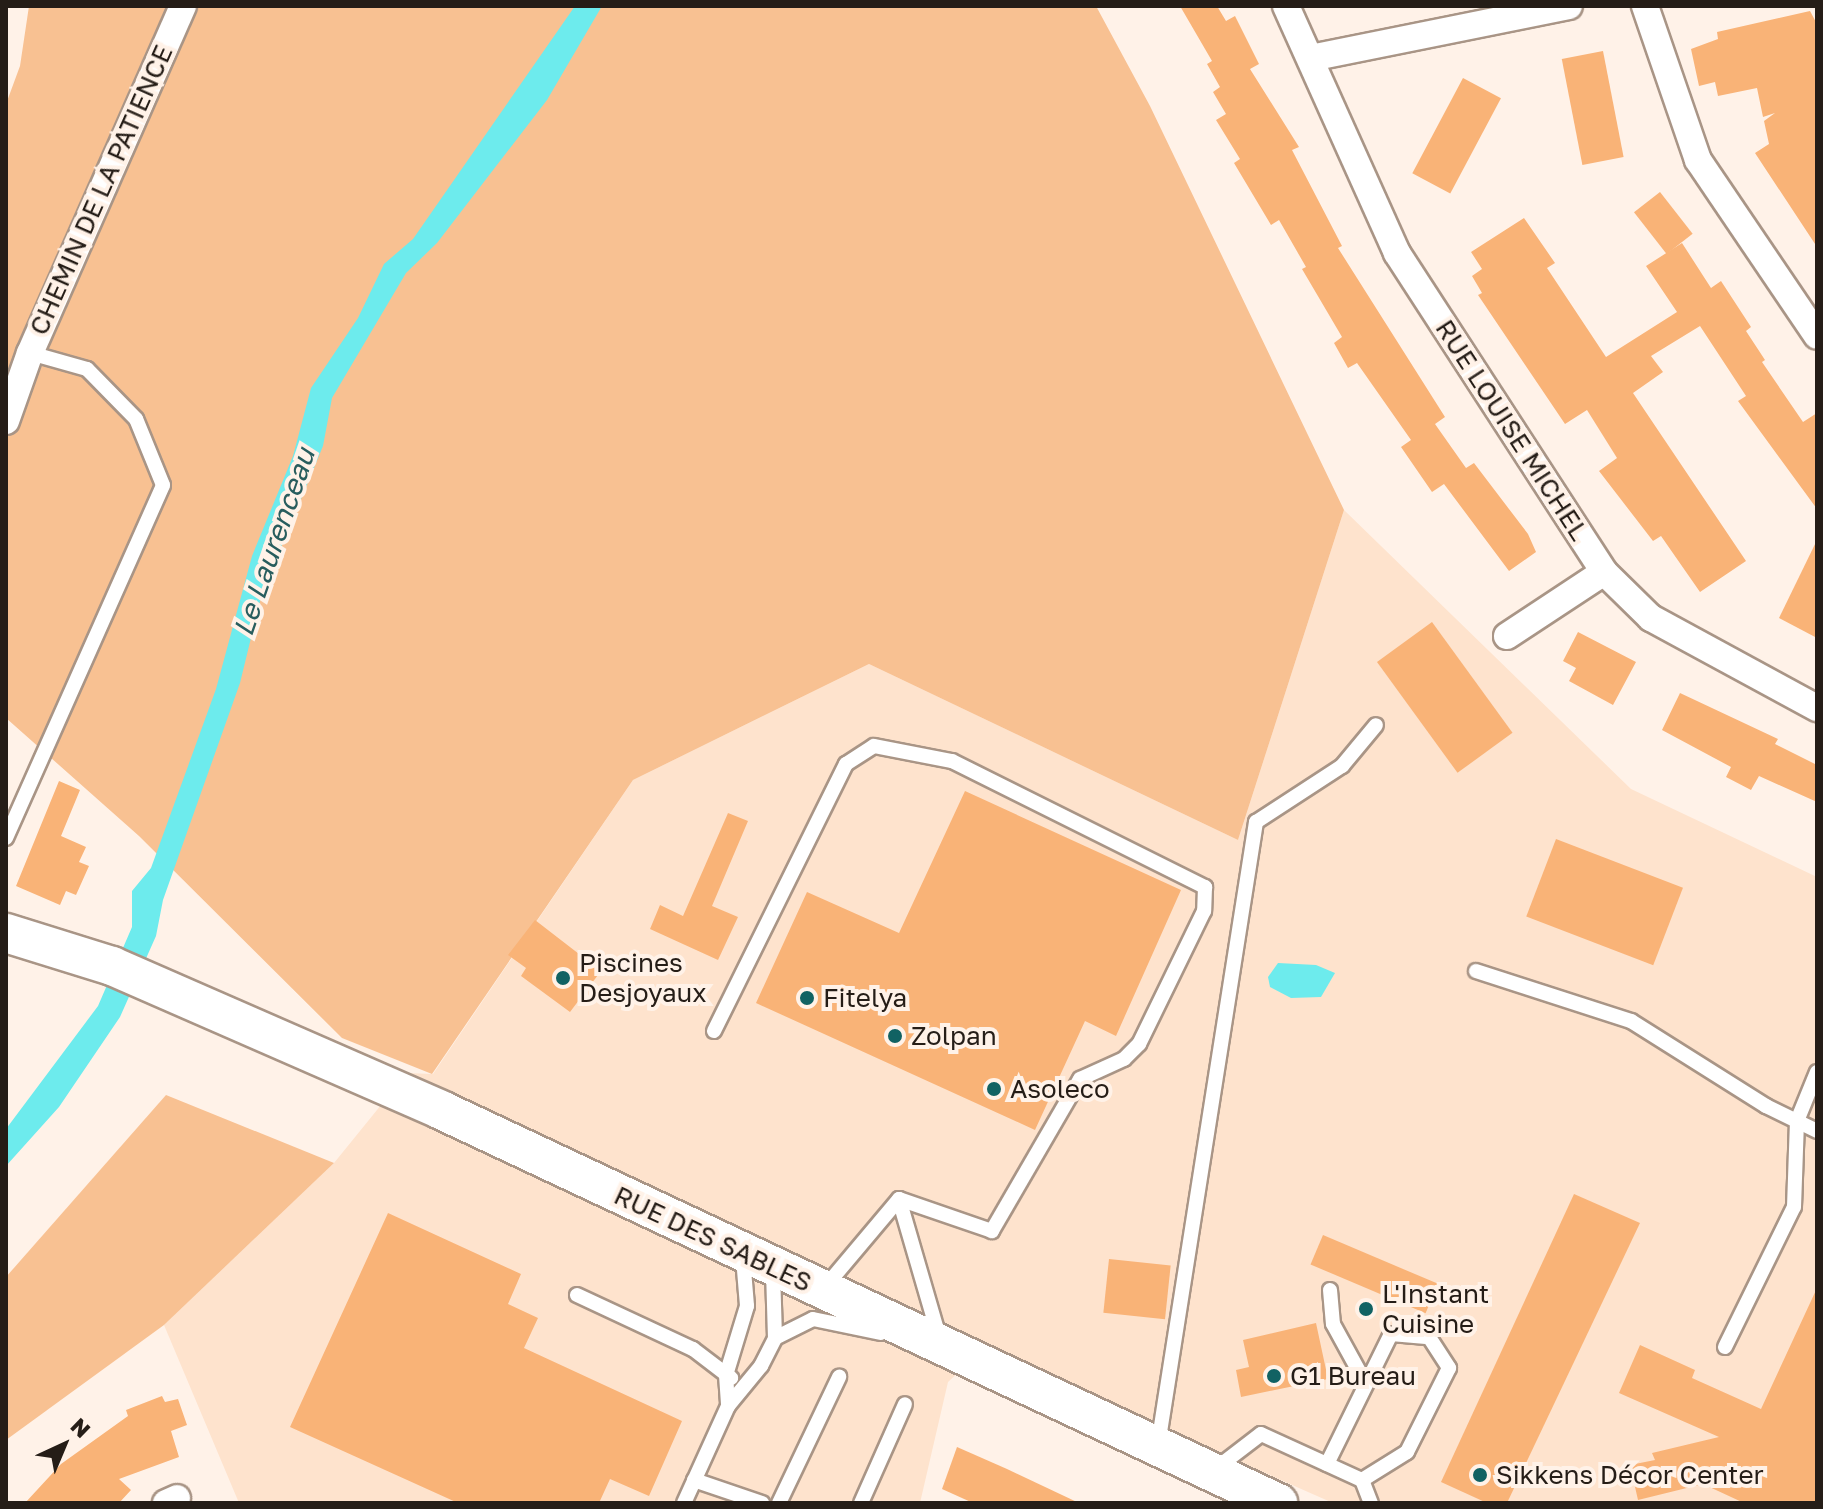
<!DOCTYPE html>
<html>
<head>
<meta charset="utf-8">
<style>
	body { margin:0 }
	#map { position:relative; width:1823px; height:1509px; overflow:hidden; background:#fff2e8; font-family:"Golos Text",sans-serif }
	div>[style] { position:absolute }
	.built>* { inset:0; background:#fee3cd }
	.green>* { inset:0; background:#f8c192 }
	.water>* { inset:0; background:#6debed }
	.building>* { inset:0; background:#f9b377; transform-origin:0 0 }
	.roads { filter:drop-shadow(2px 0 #a99586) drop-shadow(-2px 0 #a99586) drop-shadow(0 2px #a99586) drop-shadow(0 -2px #a99586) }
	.service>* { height:14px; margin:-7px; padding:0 7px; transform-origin:7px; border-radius:7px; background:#fff }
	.minor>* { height:26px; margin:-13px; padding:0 13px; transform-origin:13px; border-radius:13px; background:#fff }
	.secondary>* { height:38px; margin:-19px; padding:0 19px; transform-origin:19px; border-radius:19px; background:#fff }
	.dots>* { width:22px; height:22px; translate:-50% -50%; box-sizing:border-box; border:4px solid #fff2e8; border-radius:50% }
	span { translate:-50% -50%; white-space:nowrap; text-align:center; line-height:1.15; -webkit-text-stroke:8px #fff2e8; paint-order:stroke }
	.street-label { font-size:26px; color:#251d17 }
	.poi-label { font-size:26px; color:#251d17 }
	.left { translate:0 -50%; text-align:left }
	.water-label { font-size:28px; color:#285d5e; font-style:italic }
	.frame { position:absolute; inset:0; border:8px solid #251d17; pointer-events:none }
	.north { position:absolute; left:24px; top:1405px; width:80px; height:80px; -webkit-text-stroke:6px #fff2e8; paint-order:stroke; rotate:44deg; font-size:22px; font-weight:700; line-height:32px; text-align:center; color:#251d17 }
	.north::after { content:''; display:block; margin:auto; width:28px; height:36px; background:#251d17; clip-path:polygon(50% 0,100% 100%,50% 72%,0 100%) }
</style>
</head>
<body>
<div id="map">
	<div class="built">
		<div style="clip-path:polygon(1344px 510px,1631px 789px,1817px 877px,1817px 1503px,1333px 1503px,984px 1349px,948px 1382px,920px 1503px,239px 1503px,164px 1325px,334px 1163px,407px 1073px,433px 1074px,633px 780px,869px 664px,1238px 840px)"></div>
	</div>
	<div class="green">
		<div style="clip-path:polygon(29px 6px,1096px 6px,1150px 106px,1344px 510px,1238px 840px,869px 664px,633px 780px,432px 1074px,342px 1038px,139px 836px,6px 718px,6px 104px,20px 66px)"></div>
		<div style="clip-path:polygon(166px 1095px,334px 1163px,164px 1325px,6px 1440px,6px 1277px)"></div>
	</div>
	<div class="water">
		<div style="clip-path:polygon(575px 6px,602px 6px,547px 100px,437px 243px,406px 273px,332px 398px,323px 446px,262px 593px,240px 683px,163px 900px,156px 936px,120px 1017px,59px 1107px,6px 1166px,6px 1129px,98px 1006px,132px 927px,132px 891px,151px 868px,216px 689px,252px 556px,293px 456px,311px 388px,358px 318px,384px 264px,413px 239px)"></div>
		<div style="clip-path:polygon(1278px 963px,1316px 965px,1335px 973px,1321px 997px,1291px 998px,1270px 987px,1268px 977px)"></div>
	</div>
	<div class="building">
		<div style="clip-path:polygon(1180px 6px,1217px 6px,1226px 21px,1235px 16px,1259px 64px,1250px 69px,1299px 147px,1292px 150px,1342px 246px,1338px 248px,1445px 417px,1435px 424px,1466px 468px,1474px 463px,1528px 534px,1536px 552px,1509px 571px,1444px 484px,1432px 492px,1401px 447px,1411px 440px,1357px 363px,1348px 368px,1334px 343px,1342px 337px,1302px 269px,1306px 267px,1279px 220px,1271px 225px,1234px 163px,1240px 159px,1216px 120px,1226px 114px,1213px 92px,1220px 87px,1207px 64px,1212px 61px)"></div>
		<div style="clip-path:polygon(1810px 11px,1817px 24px,1817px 247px,1755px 153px,1769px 144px,1764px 121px,1775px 113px,1763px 117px,1757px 88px,1718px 96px,1715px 82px,1699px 86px,1691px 49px,1718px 39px,1717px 32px)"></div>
		<div style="left:1603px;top:51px;width:108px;height:42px;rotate:79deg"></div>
		<div style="left:1463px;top:78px;width:43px;height:108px;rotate:28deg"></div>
		<div style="left:1660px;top:192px;width:53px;height:33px;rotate:52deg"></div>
		<div style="clip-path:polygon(1524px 218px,1555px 263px,1547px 268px,1606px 357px,1677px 312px,1646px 266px,1682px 243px,1711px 288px,1721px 281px,1751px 327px,1746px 331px,1765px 360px,1762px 362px,1803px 422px,1817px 413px,1817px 509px,1738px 401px,1746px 396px,1700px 326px,1651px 356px,1663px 372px,1633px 393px,1746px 561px,1700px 592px,1661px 536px,1653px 541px,1599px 471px,1617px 458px,1587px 410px,1565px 424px,1478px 295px,1482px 293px,1472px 276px,1482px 269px,1471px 252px)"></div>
		<div style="clip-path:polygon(1817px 540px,1817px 638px,1779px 618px)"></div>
		<div style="left:1432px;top:622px;width:137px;height:68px;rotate:54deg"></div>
		<div style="clip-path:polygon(1578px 632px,1636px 662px,1613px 705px,1569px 681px,1576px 668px,1563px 661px)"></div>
		<div style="clip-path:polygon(1680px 693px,1778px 739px,1775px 744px,1817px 765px,1817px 802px,1759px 776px,1751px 790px,1726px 777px,1731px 767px,1662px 730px)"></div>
		<div style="clip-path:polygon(59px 781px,80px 790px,61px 836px,86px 847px,79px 862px,89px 866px,76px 895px,66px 891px,60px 905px,16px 886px)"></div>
		<div style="clip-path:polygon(965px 791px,1181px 890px,1116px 1036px,1085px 1021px,1035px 1130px,756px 1003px,807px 892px,899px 933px)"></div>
		<div style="clip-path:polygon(728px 813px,748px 821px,712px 906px,738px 917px,718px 960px,650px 929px,660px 905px,683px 916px)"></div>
		<div style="left:1556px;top:839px;width:136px;height:83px;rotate:21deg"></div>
		<div style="clip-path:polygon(535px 920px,601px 971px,570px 1012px,521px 976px,526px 968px,508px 955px)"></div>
		<div style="clip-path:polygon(1574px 1194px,1640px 1223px,1507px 1503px,1487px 1503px,1441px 1482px)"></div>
		<div style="clip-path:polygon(388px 1213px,521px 1274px,508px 1304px,538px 1318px,524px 1348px,682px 1421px,649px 1496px,610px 1479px,599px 1503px,458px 1503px,290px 1427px)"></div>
		<div style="left:1323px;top:1235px;width:125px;height:32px;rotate:23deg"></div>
		<div style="left:1109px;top:1259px;width:62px;height:54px;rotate:6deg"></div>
		<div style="clip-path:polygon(1817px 1288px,1817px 1503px,1744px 1503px,1703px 1484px,1638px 1500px,1630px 1465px,1655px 1460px,1652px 1453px,1719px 1437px,1619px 1393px,1640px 1345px,1695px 1370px,1692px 1378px,1761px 1409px)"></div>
		<div style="clip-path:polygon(1316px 1323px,1328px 1379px,1241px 1397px,1236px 1370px,1249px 1367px,1243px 1340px)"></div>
		<div style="clip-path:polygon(162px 1396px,165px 1402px,178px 1399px,187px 1425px,171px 1431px,179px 1457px,119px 1479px,131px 1490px,119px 1503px,25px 1503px,61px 1464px,128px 1416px,126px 1410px)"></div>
		<div style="clip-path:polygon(957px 1447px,1007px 1469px,1079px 1503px,973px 1503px,942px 1489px)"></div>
	</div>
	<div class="roads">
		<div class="service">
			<div style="left:6px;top:838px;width:386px;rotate:-66deg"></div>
			<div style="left:163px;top:485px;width:71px;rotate:-112.2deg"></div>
			<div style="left:136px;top:419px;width:70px;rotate:-134.4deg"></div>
			<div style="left:87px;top:369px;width:59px;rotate:-164.3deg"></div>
			<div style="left:1476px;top:971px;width:163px;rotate:17.9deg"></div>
			<div style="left:1631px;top:1021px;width:160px;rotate:32.2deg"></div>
			<div style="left:1766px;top:1106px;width:57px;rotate:26.1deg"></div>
			<div style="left:714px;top:1031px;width:298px;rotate:-63.7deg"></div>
			<div style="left:846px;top:764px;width:33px;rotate:-33deg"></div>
			<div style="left:874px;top:746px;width:79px;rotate:10.9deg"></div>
			<div style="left:952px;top:761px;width:283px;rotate:26.5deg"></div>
			<div style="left:1205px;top:887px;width:24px;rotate:92deg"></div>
			<div style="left:1204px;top:911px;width:148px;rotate:116deg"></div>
			<div style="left:1139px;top:1044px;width:21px;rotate:135deg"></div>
			<div style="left:1124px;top:1059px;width:48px;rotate:155.6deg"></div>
			<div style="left:1080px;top:1079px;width:176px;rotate:120.1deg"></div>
			<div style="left:992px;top:1231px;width:98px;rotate:-161deg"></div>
			<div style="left:899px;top:1199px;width:144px;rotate:73.8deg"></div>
			<div style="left:743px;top:1258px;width:48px;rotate:85.2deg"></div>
			<div style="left:747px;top:1306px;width:72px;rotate:106.9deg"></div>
			<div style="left:726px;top:1375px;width:31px;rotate:86deg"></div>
			<div style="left:728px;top:1406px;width:52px;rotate:-50.5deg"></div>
			<div style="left:761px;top:1366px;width:31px;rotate:-63deg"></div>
			<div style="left:775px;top:1338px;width:67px;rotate:-91.7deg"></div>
			<div style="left:825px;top:1287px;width:115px;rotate:-49.9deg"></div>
			<div style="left:1330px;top:1290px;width:34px;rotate:85deg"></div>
			<div style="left:1333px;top:1324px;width:68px;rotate:61.2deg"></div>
			<div style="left:577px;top:1295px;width:128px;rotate:25deg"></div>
			<div style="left:693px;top:1349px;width:48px;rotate:37.3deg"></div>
			<div style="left:775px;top:1338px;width:42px;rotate:-26.6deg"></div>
			<div style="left:813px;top:1319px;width:69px;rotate:11.6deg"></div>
			<div style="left:1725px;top:1347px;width:156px;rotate:-63.8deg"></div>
			<div style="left:1794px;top:1207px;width:86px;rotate:-88deg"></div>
			<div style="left:1797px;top:1121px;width:53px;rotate:-67.8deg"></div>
			<div style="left:1158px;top:1445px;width:631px;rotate:-81.06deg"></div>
			<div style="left:1256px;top:822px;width:103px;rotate:-33.1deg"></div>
			<div style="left:1342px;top:766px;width:53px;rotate:-50.3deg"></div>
			<div style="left:1327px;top:1464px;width:145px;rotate:-63.8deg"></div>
			<div style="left:1391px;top:1334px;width:38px;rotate:5deg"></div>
			<div style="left:1429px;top:1337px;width:37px;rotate:57deg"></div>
			<div style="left:1449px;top:1368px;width:94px;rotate:116.6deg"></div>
			<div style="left:1407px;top:1452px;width:53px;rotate:148.1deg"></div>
			<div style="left:1214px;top:1470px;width:59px;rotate:-37.5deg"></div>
			<div style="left:1261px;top:1434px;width:111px;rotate:24.5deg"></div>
			<div style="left:1362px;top:1480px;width:25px;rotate:69deg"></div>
			<div style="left:694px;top:1480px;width:72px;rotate:18.7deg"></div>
			<div style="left:684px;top:1503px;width:107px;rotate:-65.6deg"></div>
			<div style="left:779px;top:1503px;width:140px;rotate:-64.5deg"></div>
			<div style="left:861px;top:1503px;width:108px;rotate:-66deg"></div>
		</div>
		<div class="minor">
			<div style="left:1286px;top:6px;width:271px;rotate:65.8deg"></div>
			<div style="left:1397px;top:253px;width:380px;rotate:57deg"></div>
			<div style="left:1604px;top:572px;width:66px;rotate:44.4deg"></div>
			<div style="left:1651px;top:618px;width:189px;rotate:28.5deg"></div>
			<div style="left:1645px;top:6px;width:163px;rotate:71deg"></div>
			<div style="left:1698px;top:160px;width:212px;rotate:55.9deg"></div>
			<div style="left:1311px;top:58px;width:263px;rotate:-11.4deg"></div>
			<div style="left:6px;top:421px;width:72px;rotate:-70.6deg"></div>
			<div style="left:30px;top:353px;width:379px;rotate:-66.2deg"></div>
			<div style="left:1507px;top:636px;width:116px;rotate:-33.4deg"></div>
			<div style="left:166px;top:1503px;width:12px;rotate:-24deg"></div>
		</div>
		<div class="secondary">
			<div style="left:6px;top:933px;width:111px;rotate:17.3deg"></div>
			<div style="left:112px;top:966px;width:359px;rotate:23.6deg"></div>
			<div style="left:441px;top:1110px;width:925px;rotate:25.15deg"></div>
		</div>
	</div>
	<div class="dots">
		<div style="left:563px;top:978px;background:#116263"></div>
		<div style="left:807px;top:998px;background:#116263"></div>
		<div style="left:895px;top:1036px;background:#116263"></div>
		<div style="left:994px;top:1089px;background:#116263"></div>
		<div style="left:1366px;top:1309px;background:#116263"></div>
		<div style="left:1274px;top:1376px;background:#116263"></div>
		<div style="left:1480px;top:1475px;background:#116263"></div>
	</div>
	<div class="street-label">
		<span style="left:101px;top:190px;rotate:-66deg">CHEMIN DE LA PATIENCE</span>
		<span style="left:1512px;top:430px;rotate:57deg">RUE LOUISE MICHEL</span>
		<span style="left:713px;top:1239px;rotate:25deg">RUE DES SABLES</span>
	</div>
	<div class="poi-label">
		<span class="left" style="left:579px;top:978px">Piscines<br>Desjoyaux</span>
		<span class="left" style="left:823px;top:998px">Fitelya</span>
		<span class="left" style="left:911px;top:1036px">Zolpan</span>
		<span class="left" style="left:1010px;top:1089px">Asoleco</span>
		<span class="left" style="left:1382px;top:1309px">L'Instant<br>Cuisine</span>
		<span class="left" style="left:1290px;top:1376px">G1 Bureau</span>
		<span class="left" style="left:1496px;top:1475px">Sikkens Décor Center</span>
	</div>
	<div class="water-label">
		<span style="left:274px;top:542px;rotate:-71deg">Le Laurenceau</span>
	</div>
	<div class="frame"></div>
	<div class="north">N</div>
</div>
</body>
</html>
